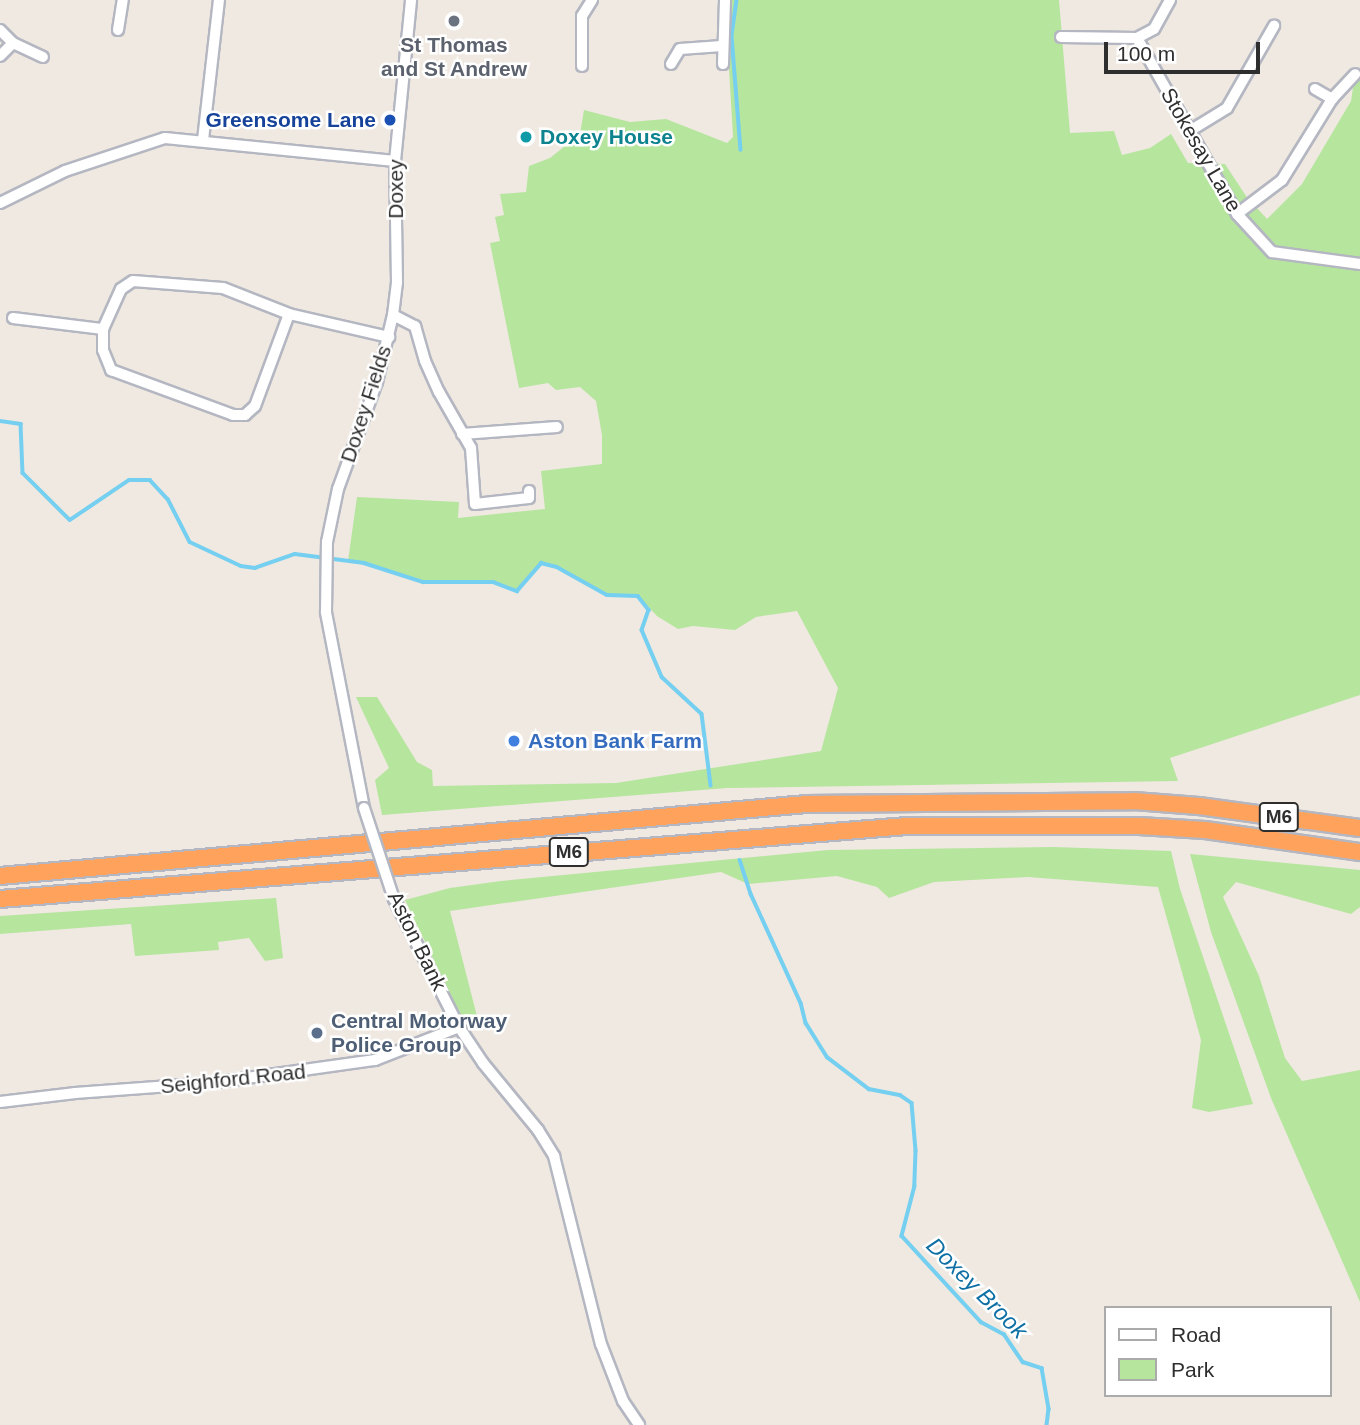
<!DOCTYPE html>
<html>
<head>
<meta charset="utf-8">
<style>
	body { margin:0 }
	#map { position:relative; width:1360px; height:1425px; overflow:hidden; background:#efe9e1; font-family:Arial,sans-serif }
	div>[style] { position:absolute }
	.green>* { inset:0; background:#b6e59e }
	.stream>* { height:3.5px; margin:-1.75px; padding:0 1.75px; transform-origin:1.75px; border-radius:1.75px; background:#75cff0 }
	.roads { filter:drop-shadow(2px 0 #b4b7c1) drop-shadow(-2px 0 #b4b7c1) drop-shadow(0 2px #b4b7c1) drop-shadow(0 -2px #b4b7c1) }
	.minor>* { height:10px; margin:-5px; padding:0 5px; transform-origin:5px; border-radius:5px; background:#fff }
	.highway>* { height:16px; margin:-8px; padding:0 8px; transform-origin:8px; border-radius:8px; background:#ffa35c }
	.bridges { filter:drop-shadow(2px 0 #b4b7c1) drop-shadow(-2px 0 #b4b7c1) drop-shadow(0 2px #b4b7c1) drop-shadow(0 -2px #b4b7c1) }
	.minor-bridge>* { height:10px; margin:-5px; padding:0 5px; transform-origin:5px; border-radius:5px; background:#fff }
	.dots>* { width:19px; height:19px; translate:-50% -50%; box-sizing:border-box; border:4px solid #fff; border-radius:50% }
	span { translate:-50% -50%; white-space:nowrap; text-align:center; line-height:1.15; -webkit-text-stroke:5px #fff; paint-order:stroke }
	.shield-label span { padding:2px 5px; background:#fff; border:2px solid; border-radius:5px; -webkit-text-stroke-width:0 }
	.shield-label { font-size:19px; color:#2e2e2e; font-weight:700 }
	.worship-label { font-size:21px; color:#5b616d; font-weight:700 }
	.transit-label { font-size:21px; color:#164399; font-weight:700 }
	.right { translate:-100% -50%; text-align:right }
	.culture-label { font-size:21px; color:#0d838f; font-weight:700 }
	.left { translate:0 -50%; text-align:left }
	.street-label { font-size:21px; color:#2e2e2e }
	.shop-label { font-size:21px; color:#366cbe; font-weight:700 }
	.service-label { font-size:21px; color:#4e5e75; font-weight:700 }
	.water-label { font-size:23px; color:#0d6fa3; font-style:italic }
	.legend { position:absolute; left:1104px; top:1306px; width:228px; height:91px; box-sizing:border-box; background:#fff; border:2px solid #ababab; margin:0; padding:9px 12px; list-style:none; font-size:21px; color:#2e2e2e }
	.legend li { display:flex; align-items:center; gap:14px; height:35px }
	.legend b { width:35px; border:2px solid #ababab }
	.scale { position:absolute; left:1104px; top:42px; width:156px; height:32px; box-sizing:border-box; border:4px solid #2e2e2e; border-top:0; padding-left:9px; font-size:21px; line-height:24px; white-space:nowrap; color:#2e2e2e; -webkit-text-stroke:5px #fff; paint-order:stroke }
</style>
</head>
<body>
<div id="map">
	<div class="green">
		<div style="clip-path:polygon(731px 0,1059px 0,1070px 133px,1114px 131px,1122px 155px,1150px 148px,1171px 134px,1188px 163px,1225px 164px,1246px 196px,1267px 219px,1302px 184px,1351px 101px,1355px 74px,1360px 79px,1360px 695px,1170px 758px,1178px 781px,727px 788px,382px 815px,375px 780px,389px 768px,356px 697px,377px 697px,417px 762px,432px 770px,433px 786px,616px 783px,821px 751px,838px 688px,797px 611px,756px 617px,735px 630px,693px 626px,678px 629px,657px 616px,638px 596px,607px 595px,557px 567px,541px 563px,517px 591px,493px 582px,423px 582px,364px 563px,348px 561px,357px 497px,459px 502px,458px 518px,545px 509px,541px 471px,602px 464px,602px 435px,596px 401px,580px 387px,556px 390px,548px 383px,519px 388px,490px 243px,500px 241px,495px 217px,504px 215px,500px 194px,526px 192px,529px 166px,550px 158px,580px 134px,584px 110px,630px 122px,666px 119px,727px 143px,733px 137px,727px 34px)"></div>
		<div style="clip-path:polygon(1054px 847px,1171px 851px,1180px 889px,1253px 1104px,1209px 1112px,1192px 1108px,1201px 1040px,1158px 887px,1028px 877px,934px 882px,889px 898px,877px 887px,837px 876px,748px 884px,721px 872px,450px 911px,479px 1024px,461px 1017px,405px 900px,450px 888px,501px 881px,828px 850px)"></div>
		<div style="clip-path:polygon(1190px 854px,1360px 870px,1360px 907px,1351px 914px,1236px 882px,1223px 897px,1259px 976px,1285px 1058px,1302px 1081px,1360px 1070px,1360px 1302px,1271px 1098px,1211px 932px)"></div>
		<div style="clip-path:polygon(276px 898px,283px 958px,265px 961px,249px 938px,218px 942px,219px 950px,135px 956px,131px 924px,0 934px,0 916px)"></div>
	</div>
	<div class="stream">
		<div style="left:737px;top:0;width:36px;rotate:98deg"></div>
		<div style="left:732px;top:36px;width:114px;rotate:85.5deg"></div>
		<div style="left:0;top:421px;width:21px;rotate:8deg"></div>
		<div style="left:21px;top:424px;width:49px;rotate:87.7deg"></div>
		<div style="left:23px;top:473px;width:66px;rotate:45deg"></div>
		<div style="left:70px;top:520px;width:71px;rotate:-34.1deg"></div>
		<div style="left:129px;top:480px;width:21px"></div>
		<div style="left:150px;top:480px;width:26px;rotate:47deg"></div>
		<div style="left:168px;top:499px;width:48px;rotate:62.9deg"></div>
		<div style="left:190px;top:542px;width:56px;rotate:25.2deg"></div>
		<div style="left:241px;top:566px;width:14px;rotate:8deg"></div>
		<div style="left:255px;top:568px;width:42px;rotate:-19.3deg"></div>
		<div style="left:295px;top:554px;width:70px;rotate:7.4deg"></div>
		<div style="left:364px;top:563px;width:62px;rotate:17.9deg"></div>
		<div style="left:423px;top:582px;width:70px"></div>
		<div style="left:493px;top:582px;width:26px;rotate:21deg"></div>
		<div style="left:517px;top:591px;width:37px;rotate:-49deg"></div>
		<div style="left:541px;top:563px;width:16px;rotate:14deg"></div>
		<div style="left:557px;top:567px;width:57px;rotate:29.2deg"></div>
		<div style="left:607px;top:595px;width:31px;rotate:2deg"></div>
		<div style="left:638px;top:596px;width:18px;rotate:52deg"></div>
		<div style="left:649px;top:610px;width:21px;rotate:109deg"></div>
		<div style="left:642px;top:630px;width:51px;rotate:66.9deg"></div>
		<div style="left:662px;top:677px;width:54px;rotate:42.8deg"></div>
		<div style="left:702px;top:714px;width:72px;rotate:82.8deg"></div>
		<div style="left:740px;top:860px;width:36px;rotate:72deg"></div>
		<div style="left:751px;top:894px;width:120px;rotate:65.4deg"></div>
		<div style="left:801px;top:1003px;width:21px;rotate:76deg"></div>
		<div style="left:806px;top:1023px;width:40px;rotate:58deg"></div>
		<div style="left:827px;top:1057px;width:53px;rotate:37.3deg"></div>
		<div style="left:869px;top:1089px;width:32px;rotate:11deg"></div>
		<div style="left:900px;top:1095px;width:14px;rotate:34deg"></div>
		<div style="left:912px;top:1103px;width:48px;rotate:85.2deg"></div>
		<div style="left:916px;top:1151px;width:35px;rotate:92deg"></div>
		<div style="left:915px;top:1186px;width:52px;rotate:104.6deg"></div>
		<div style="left:902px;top:1236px;width:117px;rotate:47.4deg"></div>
		<div style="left:981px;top:1322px;width:26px;rotate:28deg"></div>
		<div style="left:1004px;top:1334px;width:34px;rotate:56deg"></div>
		<div style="left:1023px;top:1362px;width:20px;rotate:18deg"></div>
		<div style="left:1042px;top:1368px;width:42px;rotate:80.3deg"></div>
		<div style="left:1049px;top:1409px;width:16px;rotate:97deg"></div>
	</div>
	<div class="roads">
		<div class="minor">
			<div style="left:0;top:30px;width:18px;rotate:45deg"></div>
			<div style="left:13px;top:43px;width:33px;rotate:25deg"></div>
			<div style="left:118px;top:30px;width:30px;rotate:-81deg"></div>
			<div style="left:1061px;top:37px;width:76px;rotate:0.8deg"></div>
			<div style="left:1137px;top:38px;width:19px;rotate:-28deg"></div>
			<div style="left:1154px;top:29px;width:33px;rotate:-61deg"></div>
			<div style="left:1137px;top:38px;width:202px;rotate:60.4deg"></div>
			<div style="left:1237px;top:214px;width:52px;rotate:47.4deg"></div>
			<div style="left:1272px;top:252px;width:89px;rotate:7.8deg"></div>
			<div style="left:0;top:56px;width:18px;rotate:-45deg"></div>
			<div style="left:671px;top:64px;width:17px;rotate:-59deg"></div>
			<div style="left:680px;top:49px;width:42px;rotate:-4.1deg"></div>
			<div style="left:723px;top:64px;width:64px;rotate:-88.2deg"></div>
			<div style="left:582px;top:66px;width:50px;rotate:-90deg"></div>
			<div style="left:582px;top:16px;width:19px;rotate:-58deg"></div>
			<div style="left:1315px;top:89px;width:20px;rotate:30deg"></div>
			<div style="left:1188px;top:132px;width:46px;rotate:-31.6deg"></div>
			<div style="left:1227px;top:108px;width:95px;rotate:-60.2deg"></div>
			<div style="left:203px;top:140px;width:141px;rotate:-83.5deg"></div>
			<div style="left:0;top:203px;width:72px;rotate:-26.2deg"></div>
			<div style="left:65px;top:171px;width:105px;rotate:-18.3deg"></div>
			<div style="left:165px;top:138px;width:231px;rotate:5.7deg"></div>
			<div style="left:1237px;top:214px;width:56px;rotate:-37.1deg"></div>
			<div style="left:1282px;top:180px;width:95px;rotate:-58.3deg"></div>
			<div style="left:1332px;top:99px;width:34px;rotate:-47deg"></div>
			<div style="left:393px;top:315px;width:25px;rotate:27deg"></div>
			<div style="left:415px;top:326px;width:36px;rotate:74deg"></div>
			<div style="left:425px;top:361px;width:34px;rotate:66deg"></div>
			<div style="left:439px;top:392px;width:64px;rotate:60.3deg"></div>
			<div style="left:471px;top:448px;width:56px;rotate:85.9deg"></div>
			<div style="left:475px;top:504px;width:54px;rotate:-6.3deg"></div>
			<div style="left:529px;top:498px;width:7px;rotate:-90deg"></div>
			<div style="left:13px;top:318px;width:91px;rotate:7deg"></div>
			<div style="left:103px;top:329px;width:44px;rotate:-65.8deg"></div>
			<div style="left:121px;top:289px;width:14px;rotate:-34deg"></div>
			<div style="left:133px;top:281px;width:90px;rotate:4.4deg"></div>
			<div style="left:223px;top:288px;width:71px;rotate:21.5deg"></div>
			<div style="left:289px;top:314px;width:103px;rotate:13deg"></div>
			<div style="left:103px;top:329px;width:21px;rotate:90deg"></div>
			<div style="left:103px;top:350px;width:22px;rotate:68deg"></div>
			<div style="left:111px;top:370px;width:130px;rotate:20.2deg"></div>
			<div style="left:233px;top:415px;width:12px"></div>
			<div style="left:245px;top:415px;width:13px;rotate:-42deg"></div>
			<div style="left:255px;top:406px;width:98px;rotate:-69.7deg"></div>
			<div style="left:462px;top:434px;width:95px;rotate:-4.2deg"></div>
			<div style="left:364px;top:808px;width:200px;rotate:-101deg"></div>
			<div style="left:326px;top:612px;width:70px;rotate:-89.2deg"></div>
			<div style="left:327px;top:542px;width:54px;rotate:-78.3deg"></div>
			<div style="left:338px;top:489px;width:114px;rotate:-70deg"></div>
			<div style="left:377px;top:382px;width:69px;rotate:-76.6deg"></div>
			<div style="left:393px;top:315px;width:33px;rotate:-83deg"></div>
			<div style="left:397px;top:282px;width:121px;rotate:-90.9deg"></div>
			<div style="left:395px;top:161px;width:162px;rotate:-84.3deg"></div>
			<div style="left:394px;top:899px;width:144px;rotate:63.1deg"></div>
			<div style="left:459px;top:1027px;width:43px;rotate:56.3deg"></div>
			<div style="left:483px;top:1063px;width:87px;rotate:50.6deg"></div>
			<div style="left:538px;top:1130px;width:31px;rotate:58deg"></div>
			<div style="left:554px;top:1156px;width:194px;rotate:76deg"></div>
			<div style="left:601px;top:1344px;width:61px;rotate:68.9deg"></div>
			<div style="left:623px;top:1401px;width:29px;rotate:56deg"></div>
			<div style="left:0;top:1102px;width:76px;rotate:-6.8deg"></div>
			<div style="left:75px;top:1093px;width:136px;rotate:-4.2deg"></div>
			<div style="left:211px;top:1083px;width:166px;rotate:-8deg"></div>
			<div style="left:375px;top:1060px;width:90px;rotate:-21.4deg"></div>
		</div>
		<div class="highway">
			<div style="left:0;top:876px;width:809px;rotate:-5.1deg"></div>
			<div style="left:806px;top:804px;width:328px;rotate:-0.5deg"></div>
			<div style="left:1134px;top:801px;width:65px;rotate:4.4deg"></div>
			<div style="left:1199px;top:806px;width:162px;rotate:7.8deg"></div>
			<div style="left:0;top:899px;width:911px;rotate:-4.6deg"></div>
			<div style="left:908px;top:826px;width:231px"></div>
			<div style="left:1139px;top:826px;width:66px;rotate:3.5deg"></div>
			<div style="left:1205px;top:830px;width:157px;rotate:8.1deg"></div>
		</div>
	</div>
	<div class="bridges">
		<div class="minor-bridge">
			<div style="left:364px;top:808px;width:96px;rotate:71.8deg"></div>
		</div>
	</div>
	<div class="dots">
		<div style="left:454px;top:21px;background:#6b7280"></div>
		<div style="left:390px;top:120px;background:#1a4fb4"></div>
		<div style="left:526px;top:137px;background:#0f9aa8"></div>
		<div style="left:514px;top:741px;background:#3f7fe0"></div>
		<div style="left:317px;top:1033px;background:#5c6f8a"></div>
	</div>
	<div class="shield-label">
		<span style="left:1279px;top:817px">M6</span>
		<span style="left:569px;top:852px">M6</span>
	</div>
	<div class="worship-label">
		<span style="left:454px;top:57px">St Thomas<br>and St Andrew</span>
	</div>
	<div class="transit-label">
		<span class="right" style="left:376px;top:120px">Greensome Lane</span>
	</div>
	<div class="culture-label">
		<span class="left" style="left:540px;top:137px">Doxey House</span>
	</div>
	<div class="street-label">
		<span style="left:1201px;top:150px;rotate:60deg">Stokesay Lane</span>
		<span style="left:396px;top:189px;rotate:-90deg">Doxey</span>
		<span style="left:366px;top:404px;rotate:-72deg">Doxey Fields</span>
		<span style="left:417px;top:941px;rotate:64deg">Aston Bank</span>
		<span style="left:233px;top:1079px;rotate:-6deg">Seighford Road</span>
	</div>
	<div class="shop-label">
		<span class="left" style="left:528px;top:741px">Aston Bank Farm</span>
	</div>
	<div class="service-label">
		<span class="left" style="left:331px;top:1033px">Central Motorway<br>Police Group</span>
	</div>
	<div class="water-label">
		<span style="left:977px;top:1288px;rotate:45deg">Doxey Brook</span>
	</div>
	<ul class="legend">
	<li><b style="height:9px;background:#fff"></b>Road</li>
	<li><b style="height:19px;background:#b6e59e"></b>Park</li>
	</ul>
	<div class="scale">100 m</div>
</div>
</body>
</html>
